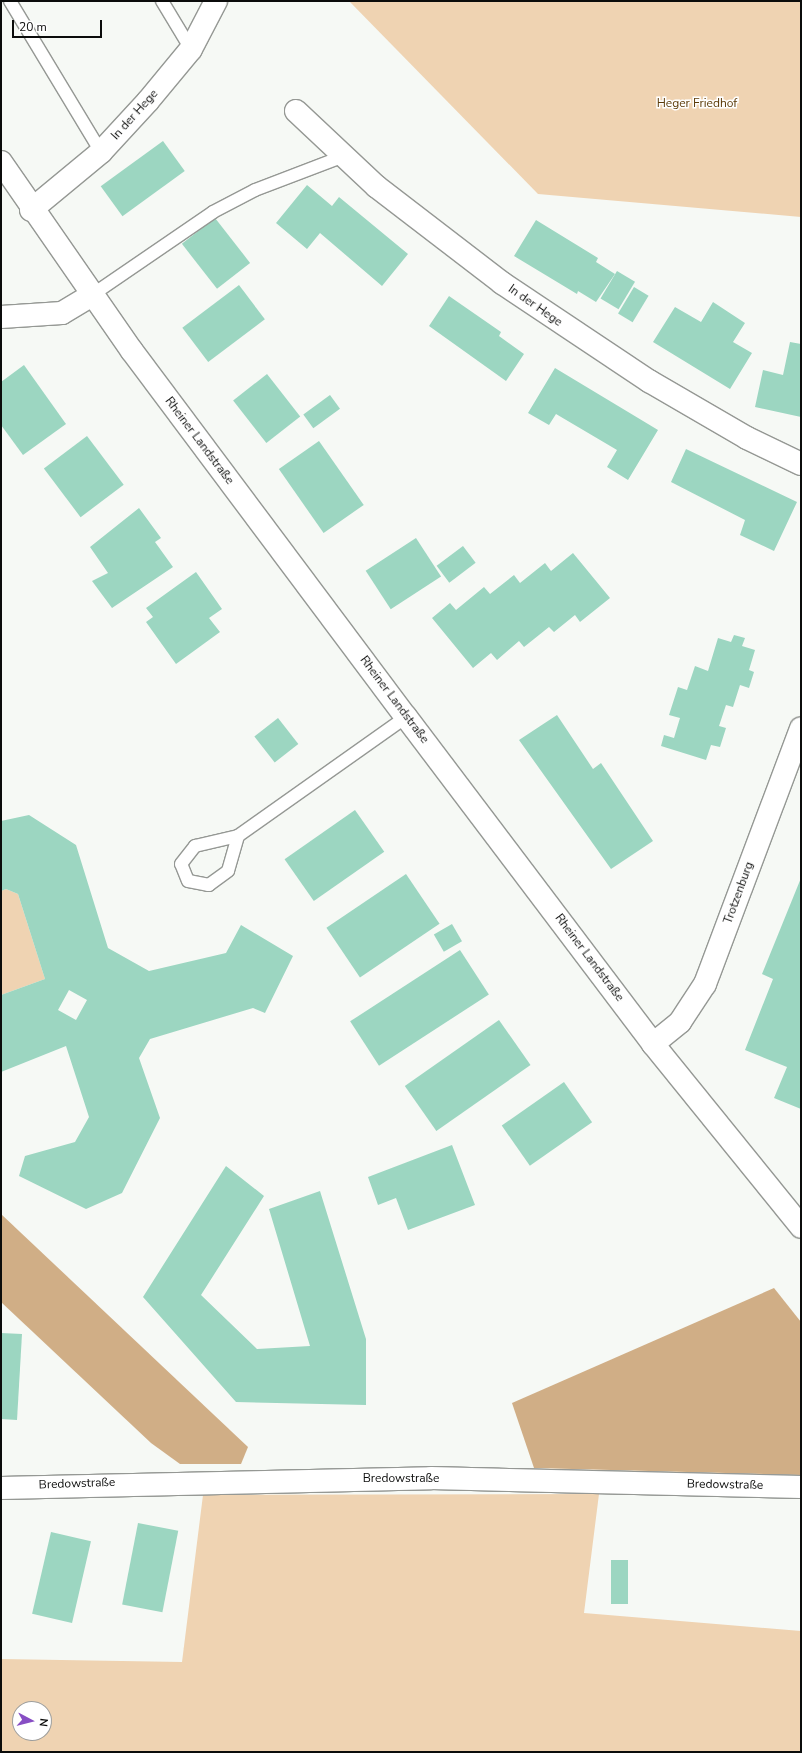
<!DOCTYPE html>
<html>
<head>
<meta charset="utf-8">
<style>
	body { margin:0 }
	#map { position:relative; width:802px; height:1753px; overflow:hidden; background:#f6f9f5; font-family:"Nunito Sans",sans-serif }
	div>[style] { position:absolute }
	.green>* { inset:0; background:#efd3b2 }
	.forest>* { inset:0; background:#d0ae86 }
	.building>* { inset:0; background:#9cd6c1; transform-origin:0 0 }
	.roads { filter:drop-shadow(1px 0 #959894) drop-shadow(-1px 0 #959894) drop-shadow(0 1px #959894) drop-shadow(0 -1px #959894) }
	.service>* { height:12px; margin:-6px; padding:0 6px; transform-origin:6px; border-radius:6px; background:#fff }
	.minor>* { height:22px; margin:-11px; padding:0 11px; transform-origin:11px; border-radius:11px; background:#fff }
	.tertiary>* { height:22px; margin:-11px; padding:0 11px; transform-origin:11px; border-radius:11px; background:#fff }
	span { translate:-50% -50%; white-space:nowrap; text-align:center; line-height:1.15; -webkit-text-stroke:3px #fff; paint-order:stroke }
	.park-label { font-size:12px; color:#5b3a07 }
	.street-label { font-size:12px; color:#0b0c0b }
	.frame { position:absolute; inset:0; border:2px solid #0b0c0b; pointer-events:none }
	.north { position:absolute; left:12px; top:1701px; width:40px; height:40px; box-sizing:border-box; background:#fff; border:1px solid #9d9e9d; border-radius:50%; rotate:97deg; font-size:11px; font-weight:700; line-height:16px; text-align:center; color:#0b0c0b }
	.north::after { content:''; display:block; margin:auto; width:14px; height:18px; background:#874ec4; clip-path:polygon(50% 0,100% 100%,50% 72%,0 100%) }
	.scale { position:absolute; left:12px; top:20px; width:90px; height:18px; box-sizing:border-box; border:2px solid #0b0c0b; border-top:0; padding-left:5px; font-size:12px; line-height:14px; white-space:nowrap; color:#0b0c0b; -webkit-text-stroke:3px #fff; paint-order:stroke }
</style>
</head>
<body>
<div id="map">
	<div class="green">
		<div style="clip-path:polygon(349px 1px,801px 1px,801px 217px,538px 194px)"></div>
		<div style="clip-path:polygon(6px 889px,18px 894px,45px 979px,1px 995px,1px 891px)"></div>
		<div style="clip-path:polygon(evenodd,599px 1494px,584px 1613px,801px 1631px,801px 1752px,1px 1752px,1px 1659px,182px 1662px,203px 1495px,599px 1494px,20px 1709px,44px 1709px,44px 1733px,20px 1733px,20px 1709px)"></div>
	</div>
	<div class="forest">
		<div style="clip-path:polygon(1px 1214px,248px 1447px,241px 1464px,180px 1464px,151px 1443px,1px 1302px)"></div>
		<div style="clip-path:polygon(774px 1288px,801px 1322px,801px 1475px,534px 1468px,512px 1403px)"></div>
	</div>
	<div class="building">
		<div style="left:163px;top:141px;width:37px;height:77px;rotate:54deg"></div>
		<div style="clip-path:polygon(307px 185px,332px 206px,339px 197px,408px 254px,382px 286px,320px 233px,307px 249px,276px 223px)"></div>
		<div style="left:215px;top:218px;width:57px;height:42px;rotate:52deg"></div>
		<div style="clip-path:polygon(536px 220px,598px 258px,596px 262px,615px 274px,596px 302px,578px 291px,577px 294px,514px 256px)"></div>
		<div style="left:617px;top:271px;width:21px;height:32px;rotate:31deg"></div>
		<div style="left:239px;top:285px;width:43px;height:71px;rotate:53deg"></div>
		<div style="left:634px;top:287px;width:17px;height:31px;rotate:31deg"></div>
		<div style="clip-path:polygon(449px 296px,501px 332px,499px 336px,524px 354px,506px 381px,429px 326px)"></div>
		<div style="clip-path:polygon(713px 302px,745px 323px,733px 342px,752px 353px,730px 389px,653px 342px,675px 307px,701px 322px)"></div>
		<div style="clip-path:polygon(790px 342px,801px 344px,801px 417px,755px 407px,763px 370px,783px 375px)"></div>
		<div style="clip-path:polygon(24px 365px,66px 424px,23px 455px,1px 425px,1px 382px)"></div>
		<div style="clip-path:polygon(555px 368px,658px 430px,628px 480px,607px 467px,617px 450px,556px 414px,549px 425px,528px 413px)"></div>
		<div style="left:267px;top:374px;width:54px;height:43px;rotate:52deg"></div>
		<div style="left:330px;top:395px;width:17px;height:33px;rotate:54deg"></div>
		<div style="left:87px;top:436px;width:61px;height:54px;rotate:53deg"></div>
		<div style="left:319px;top:441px;width:78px;height:49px;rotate:55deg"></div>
		<div style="clip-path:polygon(686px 449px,797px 502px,774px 551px,740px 535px,745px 520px,671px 482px)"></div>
		<div style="clip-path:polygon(139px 508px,161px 538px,155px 542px,173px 567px,112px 608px,92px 581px,108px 573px,90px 547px)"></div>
		<div style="left:416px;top:538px;width:46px;height:60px;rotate:57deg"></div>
		<div style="left:463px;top:546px;width:21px;height:33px;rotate:53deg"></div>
		<div style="clip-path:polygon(573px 553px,610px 598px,580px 622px,575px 615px,554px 632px,549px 627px,524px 647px,519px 641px,497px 660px,491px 653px,473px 668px,432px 618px,450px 603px,456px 610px,484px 587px,490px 594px,514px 575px,520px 583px,545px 563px,551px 571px)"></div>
		<div style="clip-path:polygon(196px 572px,222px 609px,209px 618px,220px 632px,176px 664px,146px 622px,153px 617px,146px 608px)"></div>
		<div style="clip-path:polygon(734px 635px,745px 638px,742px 646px,755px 650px,749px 670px,754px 672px,749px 688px,740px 685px,733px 707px,726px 705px,719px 726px,726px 728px,720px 747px,711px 745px,706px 760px,661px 746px,664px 735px,674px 738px,680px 718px,669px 715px,678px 687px,687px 690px,695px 666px,708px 671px,718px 638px,731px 642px)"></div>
		<div style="clip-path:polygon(557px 715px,593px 769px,601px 763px,653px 841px,611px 869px,519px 740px)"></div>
		<div style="left:278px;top:718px;width:33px;height:30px;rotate:52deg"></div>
		<div style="left:355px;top:810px;width:51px;height:86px;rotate:55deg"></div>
		<div style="clip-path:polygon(evenodd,29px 815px,76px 845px,108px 948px,149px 971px,226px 953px,241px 925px,293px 956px,265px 1013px,253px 1008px,150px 1039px,139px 1058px,160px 1118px,122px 1193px,86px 1209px,19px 1176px,25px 1156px,75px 1142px,89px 1117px,66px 1046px,1px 1072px,1px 995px,45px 979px,18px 894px,6px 889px,1px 891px,1px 821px,29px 815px,69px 990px,87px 1000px,76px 1020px,58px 1010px,69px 990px)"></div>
		<div style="left:406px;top:874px;width:60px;height:96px;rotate:56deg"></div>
		<div style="clip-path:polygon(801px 878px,801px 1109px,774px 1098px,787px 1067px,745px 1050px,773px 979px,762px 974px)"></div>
		<div style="left:452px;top:924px;width:20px;height:21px;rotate:60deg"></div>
		<div style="left:460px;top:950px;width:53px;height:131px;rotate:57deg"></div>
		<div style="left:499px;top:1020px;width:55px;height:115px;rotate:55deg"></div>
		<div style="left:564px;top:1082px;width:49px;height:76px;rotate:55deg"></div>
		<div style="clip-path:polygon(452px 1145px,475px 1205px,408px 1230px,396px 1198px,378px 1205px,368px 1177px)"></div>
		<div style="clip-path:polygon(226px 1166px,264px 1196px,201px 1295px,257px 1349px,310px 1346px,269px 1209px,320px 1191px,366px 1339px,366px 1405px,236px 1402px,143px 1297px)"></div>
		<div style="clip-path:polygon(1px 1333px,22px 1334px,17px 1420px,1px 1419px)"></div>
		<div style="left:138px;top:1523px;width:41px;height:83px;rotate:11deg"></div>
		<div style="left:51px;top:1532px;width:41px;height:84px;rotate:13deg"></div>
		<div style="left:628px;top:1560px;width:44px;height:17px;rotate:90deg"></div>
	</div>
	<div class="roads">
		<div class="service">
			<div style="left:10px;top:1px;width:176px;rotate:58.9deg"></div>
			<div style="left:162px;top:1px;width:56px;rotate:58.9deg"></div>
			<div style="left:92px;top:295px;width:147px;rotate:-34.4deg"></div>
			<div style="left:213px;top:212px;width:47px;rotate:-27.6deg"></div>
			<div style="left:255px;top:190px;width:95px;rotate:-20.9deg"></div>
			<div style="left:238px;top:836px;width:36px;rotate:106deg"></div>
			<div style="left:228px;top:871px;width:24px;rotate:144deg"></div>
			<div style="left:209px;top:885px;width:21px;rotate:-169deg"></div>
			<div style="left:188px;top:881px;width:18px;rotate:-112deg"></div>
			<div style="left:181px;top:864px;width:23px;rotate:-52deg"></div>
			<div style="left:195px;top:846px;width:44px;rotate:-13.1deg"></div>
			<div style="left:238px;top:836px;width:206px;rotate:-35.3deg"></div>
		</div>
		<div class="minor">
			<div style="left:296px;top:111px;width:111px;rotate:43.2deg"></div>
			<div style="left:377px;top:187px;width:158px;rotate:37.5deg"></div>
			<div style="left:502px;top:283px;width:177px;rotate:33.7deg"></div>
			<div style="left:649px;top:381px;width:113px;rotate:30.2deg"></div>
			<div style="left:747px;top:438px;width:60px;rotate:25.7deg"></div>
			<div style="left:31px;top:210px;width:91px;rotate:-39.6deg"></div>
			<div style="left:101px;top:152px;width:69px;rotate:-47.3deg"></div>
			<div style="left:148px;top:101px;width:67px;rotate:-50.4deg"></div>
			<div style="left:191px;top:49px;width:54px;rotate:-62.5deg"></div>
			<div style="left:1px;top:317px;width:61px;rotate:-3.8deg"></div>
			<div style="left:62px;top:313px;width:35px;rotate:-31deg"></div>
			<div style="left:653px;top:1044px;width:35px;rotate:-39deg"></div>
			<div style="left:680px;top:1022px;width:45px;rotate:-56.7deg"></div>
			<div style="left:705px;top:984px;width:273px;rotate:-69.4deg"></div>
			<div style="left:1px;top:1488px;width:430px;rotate:-1.3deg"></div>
			<div style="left:431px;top:1478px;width:370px;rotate:1.4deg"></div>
		</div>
		<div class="tertiary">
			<div style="left:1px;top:162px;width:230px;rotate:55.3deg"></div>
			<div style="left:132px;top:351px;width:457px;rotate:53.2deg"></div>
			<div style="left:406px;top:717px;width:410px;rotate:52.9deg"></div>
			<div style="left:653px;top:1044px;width:235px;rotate:51deg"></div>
		</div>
	</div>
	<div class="park-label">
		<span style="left:697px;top:104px">Heger Friedhof</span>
	</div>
	<div class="street-label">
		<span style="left:135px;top:115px;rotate:-48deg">In der Hege</span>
		<span style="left:535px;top:306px;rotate:35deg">In der Hege</span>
		<span style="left:199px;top:441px;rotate:53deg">Rheiner Landstraße</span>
		<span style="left:394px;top:700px;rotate:53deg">Rheiner Landstraße</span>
		<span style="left:739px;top:893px;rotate:-70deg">Trotzenburg</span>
		<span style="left:589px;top:958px;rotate:53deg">Rheiner Landstraße</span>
		<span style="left:401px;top:1479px">Bredowstraße</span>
		<span style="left:77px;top:1484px;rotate:-2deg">Bredowstraße</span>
		<span style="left:725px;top:1485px;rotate:1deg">Bredowstraße</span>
	</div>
	<div class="frame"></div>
	<div class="north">N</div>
	<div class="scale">20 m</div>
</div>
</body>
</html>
